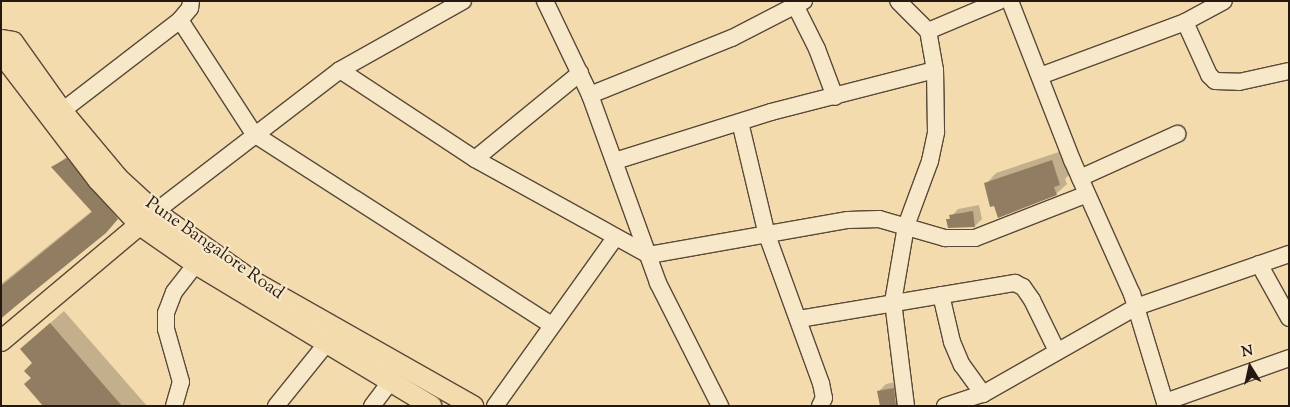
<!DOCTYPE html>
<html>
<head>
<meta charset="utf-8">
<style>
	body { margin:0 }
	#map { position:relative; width:1290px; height:407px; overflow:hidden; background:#f4dbae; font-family:"Sorts Mill Goudy",serif }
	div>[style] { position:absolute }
	.shadow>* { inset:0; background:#0003 }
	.building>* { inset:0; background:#917d62 }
	.roads { filter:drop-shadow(1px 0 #594938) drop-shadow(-1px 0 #594938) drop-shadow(0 1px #594938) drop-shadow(0 -1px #594938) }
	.minor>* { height:16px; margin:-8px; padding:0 8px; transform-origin:8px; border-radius:8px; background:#f8e8ca }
	.major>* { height:20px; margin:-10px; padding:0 10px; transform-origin:10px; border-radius:10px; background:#f4dbae }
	span { translate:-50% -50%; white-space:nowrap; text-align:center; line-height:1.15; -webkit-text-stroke:4.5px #f8e8ca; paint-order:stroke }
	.street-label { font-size:18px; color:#251810 }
	.frame { position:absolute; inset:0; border:2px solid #251810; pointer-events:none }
	.north { position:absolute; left:1225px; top:342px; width:50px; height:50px; -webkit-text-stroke:4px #f8e8ca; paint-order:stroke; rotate:350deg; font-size:14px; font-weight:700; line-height:20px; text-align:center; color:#251810 }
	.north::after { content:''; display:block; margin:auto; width:18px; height:22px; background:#251810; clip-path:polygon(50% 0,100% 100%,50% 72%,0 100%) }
</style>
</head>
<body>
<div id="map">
	<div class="shadow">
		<div style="clip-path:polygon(79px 148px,129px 207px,1px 319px,1px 284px,93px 210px,53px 167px)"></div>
		<div style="clip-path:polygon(1062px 151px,1070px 174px,1065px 179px,1067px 184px,1056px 194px,986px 184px,996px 173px)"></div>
		<div style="clip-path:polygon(979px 205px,982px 219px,975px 226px,949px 227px,948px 220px,958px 209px)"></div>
		<div style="clip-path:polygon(64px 311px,147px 406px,45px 406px,32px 378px,34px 363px,21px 349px)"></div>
		<div style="clip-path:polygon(900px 381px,903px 406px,882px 406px,879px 391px,886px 384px)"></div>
	</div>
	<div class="building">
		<div style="clip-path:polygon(67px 158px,118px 219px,106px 233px,1px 318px,1px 286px,92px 212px,51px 167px)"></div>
		<div style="clip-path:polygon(1052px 160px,1060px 185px,1054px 187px,1057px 195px,998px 218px,994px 206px,990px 207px,984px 183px)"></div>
		<div style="clip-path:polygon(973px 211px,975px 227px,948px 228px,946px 219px,950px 219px,949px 215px)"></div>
		<div style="clip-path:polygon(50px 323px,122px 406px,43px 406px,24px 384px,31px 378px,24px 371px,32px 363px,20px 349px)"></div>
		<div style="clip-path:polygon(894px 388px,896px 406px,880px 406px,877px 391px)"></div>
	</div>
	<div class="roads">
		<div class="minor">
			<div style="left:545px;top:1px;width:104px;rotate:64.4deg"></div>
			<div style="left:590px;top:95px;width:200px;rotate:70.1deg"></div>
			<div style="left:658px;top:283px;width:138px;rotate:63.2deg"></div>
			<div style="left:1010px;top:1px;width:171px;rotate:68.7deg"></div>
			<div style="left:1072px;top:160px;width:147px;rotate:65.9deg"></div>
			<div style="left:1132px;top:294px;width:117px;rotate:73.1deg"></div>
			<div style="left:796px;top:7px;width:47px;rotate:63.4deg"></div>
			<div style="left:817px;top:49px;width:51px;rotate:69.4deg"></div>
			<div style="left:180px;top:20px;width:136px;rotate:57deg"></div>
			<div style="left:254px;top:134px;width:354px;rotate:32.7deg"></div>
			<div style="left:1185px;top:22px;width:58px;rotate:65.6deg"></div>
			<div style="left:1209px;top:75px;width:8px;rotate:45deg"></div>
			<div style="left:1215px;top:81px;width:24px;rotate:2deg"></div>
			<div style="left:1239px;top:82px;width:51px;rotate:-12.4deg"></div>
			<div style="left:928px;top:31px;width:77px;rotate:-22.9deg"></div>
			<div style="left:340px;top:70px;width:162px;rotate:33.4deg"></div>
			<div style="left:475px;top:159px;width:199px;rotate:28.9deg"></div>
			<div style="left:649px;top:255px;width:202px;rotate:-10deg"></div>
			<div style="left:848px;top:220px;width:31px;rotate:-2deg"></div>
			<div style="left:879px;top:219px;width:69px;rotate:16.1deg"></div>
			<div style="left:945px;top:238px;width:30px"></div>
			<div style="left:975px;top:238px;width:120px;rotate:-21.4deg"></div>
			<div style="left:1040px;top:76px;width:155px;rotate:-20.4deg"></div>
			<div style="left:1185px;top:22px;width:44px;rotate:-28.3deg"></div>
			<div style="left:590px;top:95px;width:153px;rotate:-21.9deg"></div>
			<div style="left:732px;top:38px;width:81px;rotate:-27.2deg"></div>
			<div style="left:62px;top:111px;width:149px;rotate:-37.6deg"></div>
			<div style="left:180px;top:20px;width:16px;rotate:-50deg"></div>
			<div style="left:190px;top:8px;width:7px;rotate:-82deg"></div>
			<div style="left:740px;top:122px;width:116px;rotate:76.6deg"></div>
			<div style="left:767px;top:235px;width:158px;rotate:70deg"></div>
			<div style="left:821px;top:383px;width:15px;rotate:79deg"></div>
			<div style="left:824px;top:398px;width:9px;rotate:117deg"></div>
			<div style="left:475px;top:159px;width:136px;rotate:-39.3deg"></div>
			<div style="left:615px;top:161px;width:164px;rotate:-17.4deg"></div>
			<div style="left:771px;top:112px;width:169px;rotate:-14.4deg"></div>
			<div style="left:935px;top:70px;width:40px;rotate:-100deg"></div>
			<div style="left:928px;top:31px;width:42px;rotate:-135deg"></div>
			<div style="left:1080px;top:178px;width:107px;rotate:-24.4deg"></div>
			<div style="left:155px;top:212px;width:233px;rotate:-37.5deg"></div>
			<div style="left:340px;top:70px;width:141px;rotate:-29.3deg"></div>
			<div style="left:1259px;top:264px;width:62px;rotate:60.9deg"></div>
			<div style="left:941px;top:295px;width:48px;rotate:76.8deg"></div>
			<div style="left:952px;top:342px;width:25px;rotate:67deg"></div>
			<div style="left:962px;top:365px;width:36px;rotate:54deg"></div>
			<div style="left:799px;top:319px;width:219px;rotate:-9.5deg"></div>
			<div style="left:1015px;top:283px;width:9px;rotate:27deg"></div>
			<div style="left:1023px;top:287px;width:16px;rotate:55deg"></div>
			<div style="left:1032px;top:300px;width:57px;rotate:63.9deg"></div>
			<div style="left:1165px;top:402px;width:132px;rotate:-19.5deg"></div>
			<div style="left:174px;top:406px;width:25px;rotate:-74deg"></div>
			<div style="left:181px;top:382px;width:55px;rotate:-105.8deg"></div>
			<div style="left:166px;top:329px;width:16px;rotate:-90deg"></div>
			<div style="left:166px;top:313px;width:22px;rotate:-69deg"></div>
			<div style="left:174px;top:292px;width:36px;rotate:-52deg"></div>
			<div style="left:276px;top:406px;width:80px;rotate:-51.1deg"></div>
			<div style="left:372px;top:406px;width:30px;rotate:-53deg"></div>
			<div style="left:495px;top:406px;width:206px;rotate:-54.5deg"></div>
			<div style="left:906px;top:406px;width:105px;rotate:-97.1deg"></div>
			<div style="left:893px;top:302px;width:77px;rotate:-80.3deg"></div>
			<div style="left:906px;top:226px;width:69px;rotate:-69.7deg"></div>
			<div style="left:930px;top:161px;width:30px;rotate:-78deg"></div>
			<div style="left:936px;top:132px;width:62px;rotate:-90.9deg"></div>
			<div style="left:945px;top:406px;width:40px;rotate:-18deg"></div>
			<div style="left:983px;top:394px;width:176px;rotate:-29.6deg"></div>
			<div style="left:1136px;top:307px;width:162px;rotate:-19.1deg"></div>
		</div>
		<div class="major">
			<div style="left:1px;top:40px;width:12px;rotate:9deg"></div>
			<div style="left:13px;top:42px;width:85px;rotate:54.6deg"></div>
			<div style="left:62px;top:111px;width:87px;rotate:50.1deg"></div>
			<div style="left:118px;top:178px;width:50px;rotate:42.6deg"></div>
			<div style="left:155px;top:212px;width:121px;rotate:35.3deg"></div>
			<div style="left:254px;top:282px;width:252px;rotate:29.5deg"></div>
			<div style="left:1px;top:53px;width:160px;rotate:52.6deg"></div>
			<div style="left:98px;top:180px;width:62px;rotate:47deg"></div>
			<div style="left:140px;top:225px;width:68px;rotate:34.9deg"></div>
			<div style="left:196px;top:264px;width:275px;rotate:31.1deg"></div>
			<div style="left:1px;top:341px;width:193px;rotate:-40deg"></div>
		</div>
	</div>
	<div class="street-label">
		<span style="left:214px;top:249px;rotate:35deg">Pune Bangalore Road</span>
	</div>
	<div class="frame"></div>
	<div class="north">N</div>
</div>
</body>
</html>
